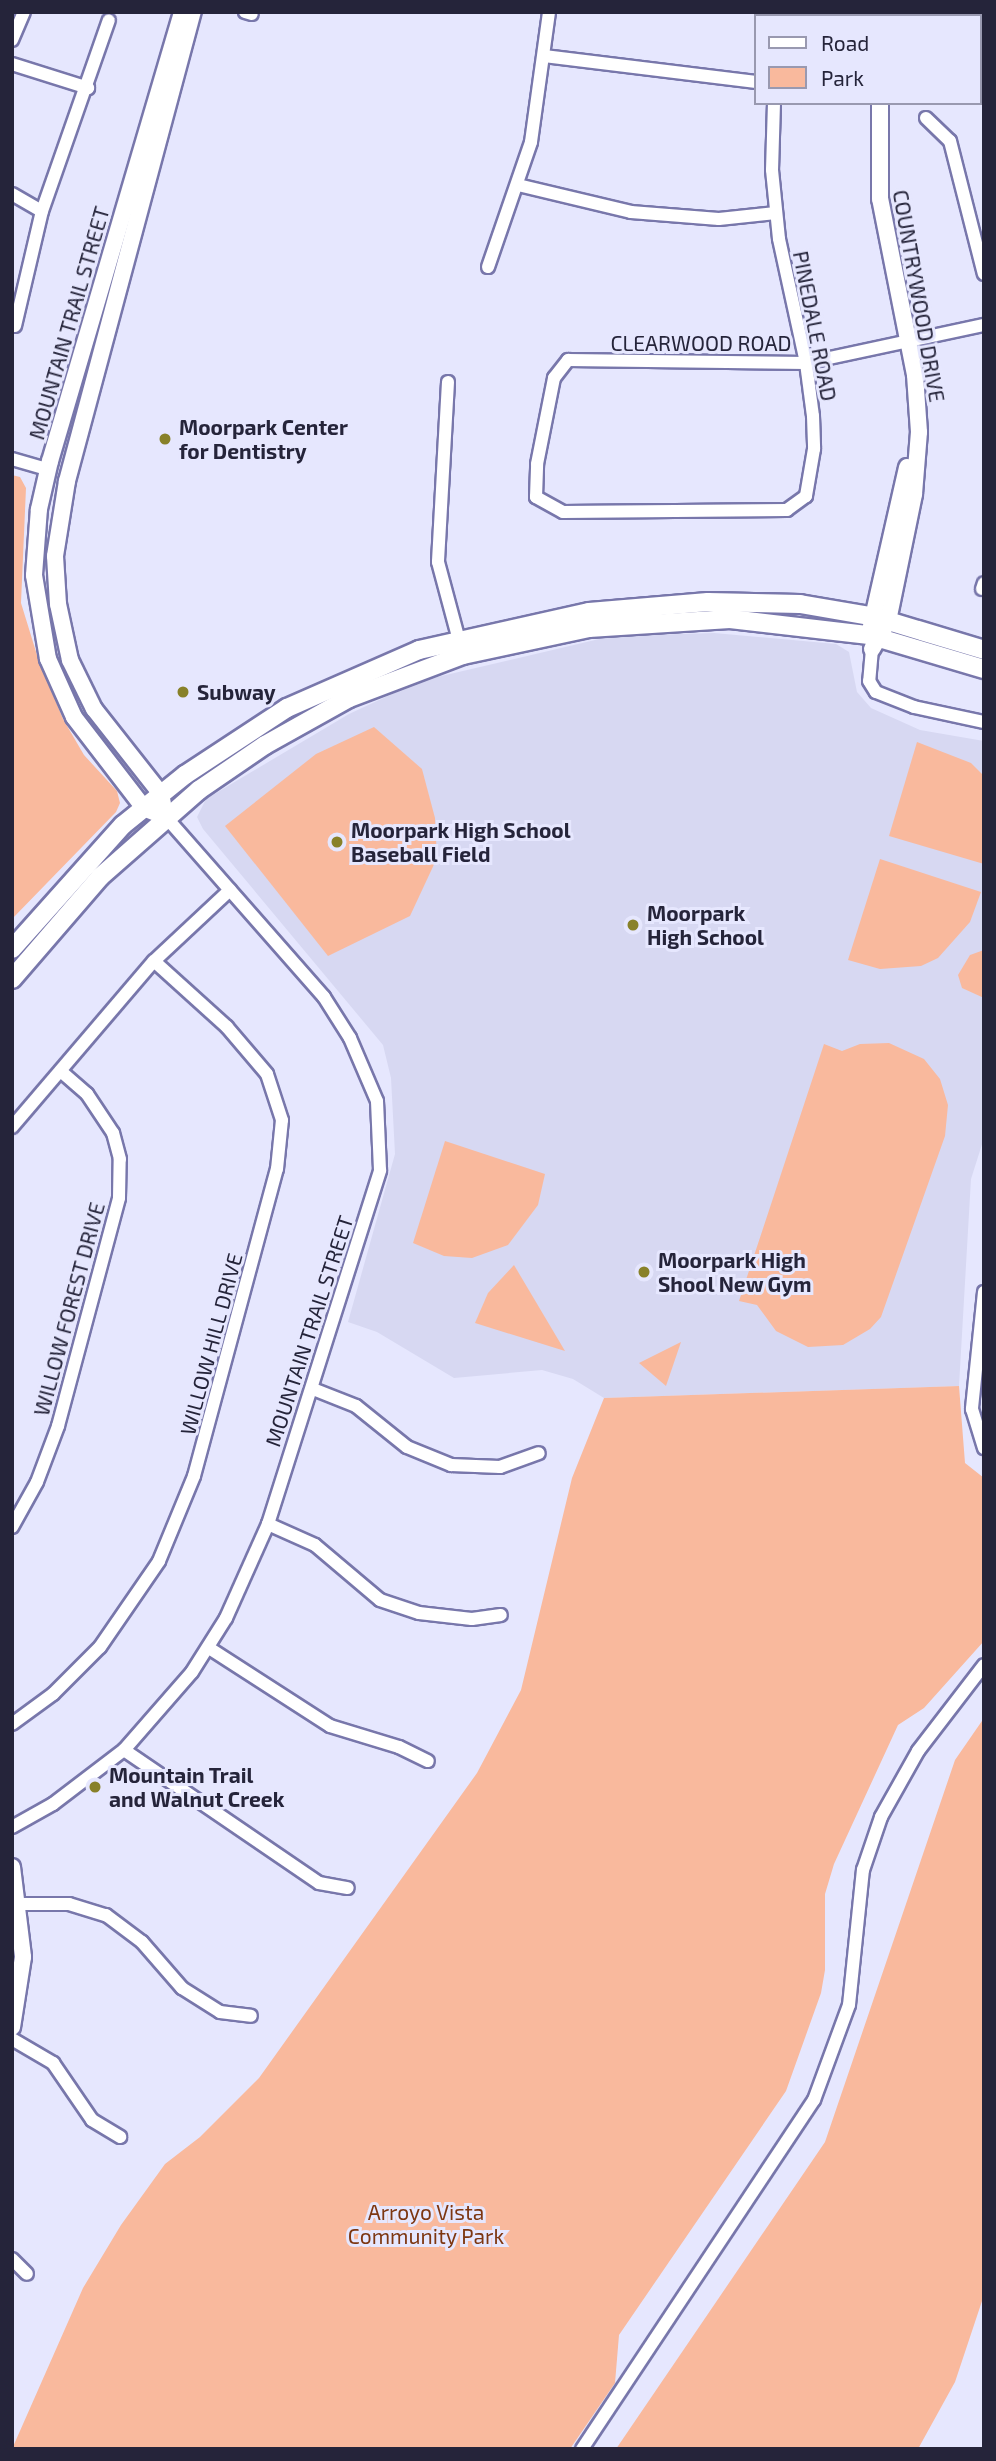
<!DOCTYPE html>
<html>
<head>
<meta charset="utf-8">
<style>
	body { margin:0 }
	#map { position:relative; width:996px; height:2461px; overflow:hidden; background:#e6e7fe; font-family:"Exo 2",sans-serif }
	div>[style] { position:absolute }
	.built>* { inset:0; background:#d7d8f2 }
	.green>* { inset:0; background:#f9b99d }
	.roads { filter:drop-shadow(2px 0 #7877ab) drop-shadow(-2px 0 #7877ab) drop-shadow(0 2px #7877ab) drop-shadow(0 -2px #7877ab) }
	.minor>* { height:12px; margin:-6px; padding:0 6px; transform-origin:6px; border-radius:6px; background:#fff }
	.tertiary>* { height:16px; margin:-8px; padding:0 8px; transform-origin:8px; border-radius:8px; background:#fff }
	.secondary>* { height:18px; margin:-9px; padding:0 9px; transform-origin:9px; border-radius:9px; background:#fff }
	.dots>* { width:19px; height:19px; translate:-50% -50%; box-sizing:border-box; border:4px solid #e6e7fe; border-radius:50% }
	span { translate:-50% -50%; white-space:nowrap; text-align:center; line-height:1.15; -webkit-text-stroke:6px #e6e7fe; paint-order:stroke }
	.street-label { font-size:21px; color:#25243a }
	.poi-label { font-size:21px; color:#25243a; font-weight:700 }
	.left { translate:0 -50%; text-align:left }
	.park-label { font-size:21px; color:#7d3611 }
	.frame { position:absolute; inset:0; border:14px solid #25243a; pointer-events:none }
	.legend { position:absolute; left:754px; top:14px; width:228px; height:91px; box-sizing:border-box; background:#e6e7fe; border:2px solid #9999b0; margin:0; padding:9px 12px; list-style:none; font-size:21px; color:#25243a }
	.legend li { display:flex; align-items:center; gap:14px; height:35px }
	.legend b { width:35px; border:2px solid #9999b0 }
</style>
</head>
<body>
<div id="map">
	<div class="built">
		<div style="clip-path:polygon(714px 633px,836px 644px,849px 652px,857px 692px,871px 708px,920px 730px,984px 741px,984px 1138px,971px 1179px,959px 1386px,604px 1398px,573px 1379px,542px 1370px,454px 1378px,377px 1332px,348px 1322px,395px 1154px,391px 1078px,383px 1045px,203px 829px,197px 817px,206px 799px,349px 714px,420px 681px,612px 636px)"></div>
	</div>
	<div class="green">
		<div style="clip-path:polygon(12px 475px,20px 477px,26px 488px,21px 603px,37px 655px,63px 719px,84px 755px,117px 791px,120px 803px,116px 812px,12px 919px)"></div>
		<div style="clip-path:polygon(374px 727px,422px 769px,435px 818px,437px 858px,410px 916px,328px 956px,225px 826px,316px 754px)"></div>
		<div style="clip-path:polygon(917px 742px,971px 763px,984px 776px,984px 864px,889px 836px)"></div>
		<div style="clip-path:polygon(880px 859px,981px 892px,970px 922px,938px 958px,921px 966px,880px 969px,848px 960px)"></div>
		<div style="clip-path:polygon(984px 950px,984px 998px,962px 988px,958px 975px,970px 955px)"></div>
		<div style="clip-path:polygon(889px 1043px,924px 1059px,940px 1079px,948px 1105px,945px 1136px,881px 1317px,870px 1329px,843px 1345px,808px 1347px,776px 1331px,757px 1305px,739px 1301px,824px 1044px,842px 1051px,860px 1044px)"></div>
		<div style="clip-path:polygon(445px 1141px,545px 1174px,538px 1205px,508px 1245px,472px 1258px,444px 1256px,413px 1243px)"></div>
		<div style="clip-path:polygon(514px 1265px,565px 1351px,475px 1323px,488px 1293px)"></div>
		<div style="clip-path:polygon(681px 1342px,666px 1386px,639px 1363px)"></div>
		<div style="clip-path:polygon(959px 1386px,965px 1463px,984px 1478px,984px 1641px,924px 1708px,898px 1725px,834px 1864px,825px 1894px,825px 1970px,821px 1993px,786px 2091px,619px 2335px,615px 2383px,570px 2449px,12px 2449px,83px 2288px,121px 2225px,165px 2164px,200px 2137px,259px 2078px,477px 1773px,521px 1690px,572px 1478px,604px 1398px)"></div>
		<div style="clip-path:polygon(984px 1718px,984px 2295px,955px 2382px,918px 2449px,616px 2449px,825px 2142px,955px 1760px)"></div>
	</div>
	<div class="roads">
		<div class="minor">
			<div style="left:245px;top:12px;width:7px;rotate:16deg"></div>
			<div style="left:12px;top:40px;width:30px;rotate:-67deg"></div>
			<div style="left:544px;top:56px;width:214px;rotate:7deg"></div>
			<div style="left:12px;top:64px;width:80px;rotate:17.5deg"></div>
			<div style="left:774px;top:103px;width:67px;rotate:91.7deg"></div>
			<div style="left:772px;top:170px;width:69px;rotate:84.2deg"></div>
			<div style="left:779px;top:239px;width:127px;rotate:77.7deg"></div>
			<div style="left:806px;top:363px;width:53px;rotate:82.5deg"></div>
			<div style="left:813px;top:416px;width:33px;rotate:88deg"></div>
			<div style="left:814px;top:449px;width:48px;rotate:99.7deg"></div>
			<div style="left:806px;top:496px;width:24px;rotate:144deg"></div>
			<div style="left:787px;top:510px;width:224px;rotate:179.5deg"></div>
			<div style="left:563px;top:512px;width:31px;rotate:-151deg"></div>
			<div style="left:536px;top:497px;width:33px;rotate:-88deg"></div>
			<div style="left:537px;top:464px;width:88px;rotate:-78.8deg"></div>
			<div style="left:554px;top:378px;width:23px;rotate:-52deg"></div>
			<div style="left:568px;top:360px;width:238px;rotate:0.7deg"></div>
			<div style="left:806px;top:363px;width:182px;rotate:-12.1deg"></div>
			<div style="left:926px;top:118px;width:33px;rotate:44deg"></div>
			<div style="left:950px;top:141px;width:137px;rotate:75.7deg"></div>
			<div style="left:518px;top:185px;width:116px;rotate:13.4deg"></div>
			<div style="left:631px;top:212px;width:88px;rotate:4.5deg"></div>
			<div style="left:719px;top:219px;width:57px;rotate:-6deg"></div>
			<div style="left:12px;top:194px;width:34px;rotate:30deg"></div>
			<div style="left:488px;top:267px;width:132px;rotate:-71deg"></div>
			<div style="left:531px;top:142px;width:131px;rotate:-82.1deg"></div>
			<div style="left:15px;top:326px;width:118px;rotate:-76.8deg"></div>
			<div style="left:42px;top:211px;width:202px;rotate:-70.7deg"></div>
			<div style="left:448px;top:382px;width:180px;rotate:93.2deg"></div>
			<div style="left:438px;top:562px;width:89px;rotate:75deg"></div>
			<div style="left:12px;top:459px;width:37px;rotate:16deg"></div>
			<div style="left:982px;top:589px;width:6px;rotate:-72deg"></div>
			<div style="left:872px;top:649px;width:32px;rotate:95deg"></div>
			<div style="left:869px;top:681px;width:13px;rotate:58deg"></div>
			<div style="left:876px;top:692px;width:41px;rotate:21.5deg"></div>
			<div style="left:914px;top:707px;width:72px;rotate:12.1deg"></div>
			<div style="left:12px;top:1127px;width:218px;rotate:-49.5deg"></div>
			<div style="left:154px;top:961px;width:104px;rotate:-43.1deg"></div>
			<div style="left:984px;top:1292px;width:118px;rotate:95.9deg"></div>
			<div style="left:972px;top:1409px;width:41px;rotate:72.9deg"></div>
			<div style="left:313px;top:1389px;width:46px;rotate:21.6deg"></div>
			<div style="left:356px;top:1406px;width:65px;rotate:38.8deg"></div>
			<div style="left:407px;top:1447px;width:48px;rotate:22.2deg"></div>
			<div style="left:451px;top:1465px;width:49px;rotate:2.3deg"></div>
			<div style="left:500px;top:1467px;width:41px;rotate:-19.7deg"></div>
			<div style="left:268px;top:1524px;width:51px;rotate:24.1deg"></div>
			<div style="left:315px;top:1545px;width:85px;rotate:40.2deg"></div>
			<div style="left:380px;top:1600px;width:41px;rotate:18.4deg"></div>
			<div style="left:419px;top:1613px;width:53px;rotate:6.5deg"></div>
			<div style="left:472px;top:1619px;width:29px;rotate:-8deg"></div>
			<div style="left:12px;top:1527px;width:51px;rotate:-60.9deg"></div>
			<div style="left:37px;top:1482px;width:60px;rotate:-69.4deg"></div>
			<div style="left:58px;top:1426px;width:236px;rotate:-75deg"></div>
			<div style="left:119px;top:1198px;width:39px;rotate:-89deg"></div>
			<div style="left:120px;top:1159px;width:27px;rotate:-105deg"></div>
			<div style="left:113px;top:1133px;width:47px;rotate:-123.7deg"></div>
			<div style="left:87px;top:1094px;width:35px;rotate:-139deg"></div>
			<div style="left:209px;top:1648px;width:144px;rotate:32.8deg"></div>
			<div style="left:330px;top:1726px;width:72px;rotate:16.9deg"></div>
			<div style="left:399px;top:1747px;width:32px;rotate:26deg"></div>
			<div style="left:12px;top:1724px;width:51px;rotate:-36.2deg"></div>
			<div style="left:53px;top:1694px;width:66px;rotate:-45deg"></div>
			<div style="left:100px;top:1647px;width:104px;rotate:-55.5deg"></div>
			<div style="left:159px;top:1561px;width:92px;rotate:-67.6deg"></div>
			<div style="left:194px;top:1476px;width:318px;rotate:-74.9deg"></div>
			<div style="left:277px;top:1169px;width:49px;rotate:-84.2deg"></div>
			<div style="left:282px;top:1120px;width:48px;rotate:-108.1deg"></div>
			<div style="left:267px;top:1074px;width:62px;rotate:-130.4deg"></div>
			<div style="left:227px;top:1027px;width:98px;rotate:-137.9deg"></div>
			<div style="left:124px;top:1750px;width:236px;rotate:34.3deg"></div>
			<div style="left:319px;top:1883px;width:29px;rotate:10deg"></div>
			<div style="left:12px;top:1827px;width:47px;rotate:-29.3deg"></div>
			<div style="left:53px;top:1804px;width:89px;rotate:-37.3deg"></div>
			<div style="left:124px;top:1750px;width:103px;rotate:-48.9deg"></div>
			<div style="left:192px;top:1672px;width:64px;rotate:-57.8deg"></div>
			<div style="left:226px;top:1618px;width:103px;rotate:-65.9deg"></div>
			<div style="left:268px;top:1524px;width:371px;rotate:-72.4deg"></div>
			<div style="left:380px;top:1170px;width:69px;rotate:-92.5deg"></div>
			<div style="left:377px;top:1101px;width:69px;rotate:-113.2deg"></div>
			<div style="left:350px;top:1038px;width:49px;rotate:-122.4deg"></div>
			<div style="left:324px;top:997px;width:240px;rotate:-131.3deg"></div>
			<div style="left:20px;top:1904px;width:49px"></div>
			<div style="left:69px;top:1904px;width:39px;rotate:17deg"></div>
			<div style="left:106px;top:1915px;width:45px;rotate:36.9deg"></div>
			<div style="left:142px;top:1942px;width:61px;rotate:49deg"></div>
			<div style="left:182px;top:1988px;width:45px;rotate:32.3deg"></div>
			<div style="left:220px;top:2012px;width:31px;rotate:7deg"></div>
			<div style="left:12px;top:2039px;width:48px;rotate:30.3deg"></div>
			<div style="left:53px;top:2063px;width:69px;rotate:55.6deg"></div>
			<div style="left:92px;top:2120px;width:33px;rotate:31deg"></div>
			<div style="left:12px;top:2259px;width:21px;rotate:45deg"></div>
			<div style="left:582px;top:2449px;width:419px;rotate:-56.4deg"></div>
			<div style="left:814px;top:2100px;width:101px;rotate:-69.8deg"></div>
			<div style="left:849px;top:2005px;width:136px;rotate:-84.1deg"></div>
			<div style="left:863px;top:1870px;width:56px;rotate:-71.2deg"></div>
			<div style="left:881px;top:1817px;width:76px;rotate:-60.7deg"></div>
			<div style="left:918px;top:1751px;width:108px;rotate:-52.5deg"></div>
		</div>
		<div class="tertiary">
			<div style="left:896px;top:16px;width:4px;rotate:-76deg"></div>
			<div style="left:871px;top:626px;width:163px;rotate:-77.2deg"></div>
			<div style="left:872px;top:649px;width:32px;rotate:-60deg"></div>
			<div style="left:888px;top:621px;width:130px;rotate:-78.4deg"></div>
			<div style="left:914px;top:494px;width:62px;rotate:-85.4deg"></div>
			<div style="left:919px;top:432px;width:57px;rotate:-94deg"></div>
			<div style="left:915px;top:375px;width:179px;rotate:-101.2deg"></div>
			<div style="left:880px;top:199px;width:96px;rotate:-90deg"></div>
			<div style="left:163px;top:804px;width:10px;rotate:-101deg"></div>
			<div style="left:161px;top:794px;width:108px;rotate:-128.2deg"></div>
			<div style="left:94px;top:709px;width:55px;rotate:-116.1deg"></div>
			<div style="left:70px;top:660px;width:57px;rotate:-102.1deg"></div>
			<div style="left:58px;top:604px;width:48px;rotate:-93.6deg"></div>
			<div style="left:55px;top:556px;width:76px;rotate:-80.9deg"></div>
			<div style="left:67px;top:481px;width:486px;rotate:-75deg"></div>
			<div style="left:166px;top:817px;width:24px;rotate:-158deg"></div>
			<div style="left:144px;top:808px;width:115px;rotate:-127.6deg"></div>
			<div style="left:74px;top:717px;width:64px;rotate:-114.1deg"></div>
			<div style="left:48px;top:659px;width:85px;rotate:-99.5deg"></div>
			<div style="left:34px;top:575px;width:66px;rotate:-85.7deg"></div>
			<div style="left:39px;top:509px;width:49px;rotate:-77.1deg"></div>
			<div style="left:50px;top:461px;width:468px;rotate:-73.6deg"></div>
			<div style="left:12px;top:1867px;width:91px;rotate:83deg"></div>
			<div style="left:23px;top:1957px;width:71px;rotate:98.9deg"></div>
		</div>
		<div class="secondary">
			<div style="left:12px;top:949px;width:166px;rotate:-48.2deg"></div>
			<div style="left:123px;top:825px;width:80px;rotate:-38.9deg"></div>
			<div style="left:185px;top:775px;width:122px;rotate:-33.3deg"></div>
			<div style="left:287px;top:708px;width:144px;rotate:-23.7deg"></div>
			<div style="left:419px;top:650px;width:174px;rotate:-12.6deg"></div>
			<div style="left:589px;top:612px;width:119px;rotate:-4.8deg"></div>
			<div style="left:708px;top:602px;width:92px;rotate:1.2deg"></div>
			<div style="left:800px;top:604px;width:76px;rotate:9.8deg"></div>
			<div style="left:875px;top:617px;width:114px;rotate:16.8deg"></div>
			<div style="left:12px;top:979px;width:135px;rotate:-49.2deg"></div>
			<div style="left:100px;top:877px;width:132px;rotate:-41.3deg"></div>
			<div style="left:199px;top:790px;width:80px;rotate:-34.3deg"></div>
			<div style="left:265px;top:745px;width:96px;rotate:-29.2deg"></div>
			<div style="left:349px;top:698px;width:122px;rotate:-20.7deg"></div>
			<div style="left:463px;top:655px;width:129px;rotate:-12.1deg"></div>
			<div style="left:589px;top:628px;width:141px;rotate:-3.7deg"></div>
			<div style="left:730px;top:619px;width:140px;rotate:6.6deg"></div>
			<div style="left:869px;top:635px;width:120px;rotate:16.5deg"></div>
		</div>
	</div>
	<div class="dots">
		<div style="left:165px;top:439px;background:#888129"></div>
		<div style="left:183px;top:692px;background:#888129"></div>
		<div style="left:337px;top:842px;background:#888129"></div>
		<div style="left:633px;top:925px;background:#888129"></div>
		<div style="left:644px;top:1272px;background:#888129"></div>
		<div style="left:95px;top:1787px;background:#888129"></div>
	</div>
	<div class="street-label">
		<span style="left:919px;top:296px;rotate:80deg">COUNTRYWOOD DRIVE</span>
		<span style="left:69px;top:323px;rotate:-74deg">MOUNTAIN TRAIL STREET</span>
		<span style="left:815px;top:326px;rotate:79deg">PINEDALE ROAD</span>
		<span style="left:701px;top:343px">CLEARWOOD ROAD</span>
		<span style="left:69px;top:1309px;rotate:-75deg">WILLOW FOREST DRIVE</span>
		<span style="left:309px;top:1331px;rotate:-72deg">MOUNTAIN TRAIL STREET</span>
		<span style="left:211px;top:1344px;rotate:-75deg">WILLOW HILL DRIVE</span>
	</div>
	<div class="poi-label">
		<span class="left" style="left:179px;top:439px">Moorpark Center<br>for Dentistry</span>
		<span class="left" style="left:197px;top:692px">Subway</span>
		<span class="left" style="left:351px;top:842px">Moorpark High School<br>Baseball Field</span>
		<span class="left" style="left:647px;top:925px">Moorpark<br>High School</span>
		<span class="left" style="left:658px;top:1272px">Moorpark High<br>Shool New Gym</span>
		<span class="left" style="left:109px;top:1787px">Mountain Trail<br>and Walnut Creek</span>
	</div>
	<div class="park-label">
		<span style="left:426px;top:2224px">Arroyo Vista<br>Community Park</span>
	</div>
	<div class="frame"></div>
	<ul class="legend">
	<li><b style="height:9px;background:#fff"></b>Road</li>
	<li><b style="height:19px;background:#f9b99d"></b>Park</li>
	</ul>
</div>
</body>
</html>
